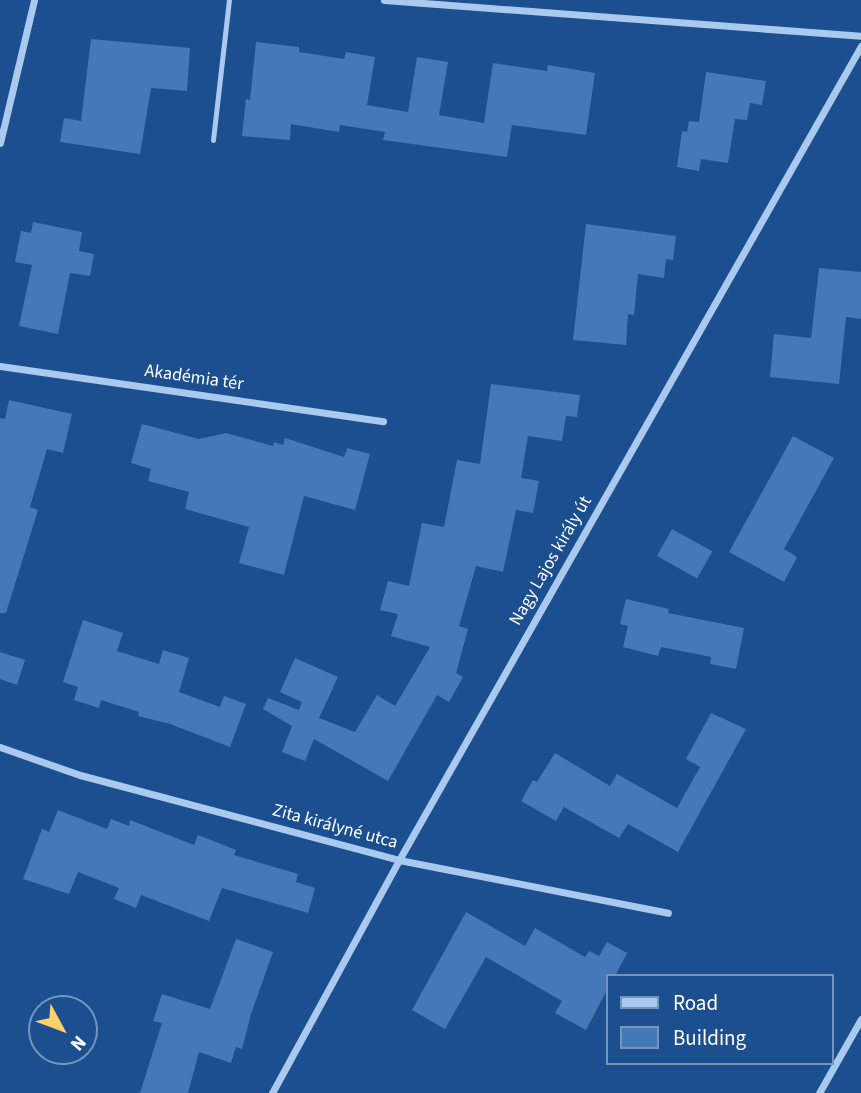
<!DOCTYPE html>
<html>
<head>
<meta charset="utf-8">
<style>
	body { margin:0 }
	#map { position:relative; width:861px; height:1093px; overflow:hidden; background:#1b4f8f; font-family:"Source Sans 3",sans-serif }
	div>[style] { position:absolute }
	.building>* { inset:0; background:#4478b7; transform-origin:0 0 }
	.lane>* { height:5px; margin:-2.5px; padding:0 2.5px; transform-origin:2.5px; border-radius:2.5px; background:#a9c9ee }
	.street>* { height:7px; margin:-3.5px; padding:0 3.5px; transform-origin:3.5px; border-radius:3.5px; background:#a9c9ee }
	span { translate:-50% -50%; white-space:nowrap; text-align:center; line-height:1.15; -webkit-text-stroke:6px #1b4f8f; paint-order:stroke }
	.street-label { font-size:18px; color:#fff }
	.legend { position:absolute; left:606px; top:974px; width:228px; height:91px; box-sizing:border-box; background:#1b4f8f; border:2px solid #7695bc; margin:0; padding:9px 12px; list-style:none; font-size:21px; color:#fff }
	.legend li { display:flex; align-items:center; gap:14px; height:35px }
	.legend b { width:35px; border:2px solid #7695bc }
	.north { position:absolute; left:28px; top:995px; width:70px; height:70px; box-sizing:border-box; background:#1b4f8f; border:2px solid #7695bc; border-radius:50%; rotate:131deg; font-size:19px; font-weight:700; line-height:28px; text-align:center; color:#fff }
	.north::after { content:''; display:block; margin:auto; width:24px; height:32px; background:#ffd166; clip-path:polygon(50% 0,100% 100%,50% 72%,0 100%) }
</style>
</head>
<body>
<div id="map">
	<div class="building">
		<div style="clip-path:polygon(91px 39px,190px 48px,187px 91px,151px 88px,140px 154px,60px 142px,64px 118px,81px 121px)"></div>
		<div style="clip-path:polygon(256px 42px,299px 47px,299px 52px,344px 59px,346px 52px,375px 57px,367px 105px,408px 112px,417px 57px,448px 62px,439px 115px,484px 123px,493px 63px,547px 71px,548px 65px,595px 73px,586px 135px,512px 125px,507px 157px,383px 140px,385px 132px,340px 125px,339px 132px,291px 124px,290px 140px,242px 136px,246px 99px,250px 100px)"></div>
		<div style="clip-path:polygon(706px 72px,766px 81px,762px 105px,750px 103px,747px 120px,735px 119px,728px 163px,701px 159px,699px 171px,677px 167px,682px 131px,687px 132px,689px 121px,699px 122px)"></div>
		<div style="clip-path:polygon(33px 222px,82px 232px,79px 251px,94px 254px,90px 276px,70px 273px,58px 334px,19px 326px,32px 265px,15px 262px,21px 231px,31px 233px)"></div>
		<div style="clip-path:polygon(586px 224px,676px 236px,673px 260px,666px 259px,664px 278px,638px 274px,634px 315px,628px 314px,626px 345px,573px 340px)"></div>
		<div style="clip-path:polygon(819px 268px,861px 272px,861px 319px,846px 317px,839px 384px,770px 377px,774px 334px,811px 338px)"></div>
		<div style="clip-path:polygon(491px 384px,580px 395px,577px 417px,566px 416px,562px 441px,528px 436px,521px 478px,539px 481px,533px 513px,516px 510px,503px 572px,476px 566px,459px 626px,468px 629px,456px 673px,463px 677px,449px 702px,437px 695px,388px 781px,314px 739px,305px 761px,282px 752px,292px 726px,263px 709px,268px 698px,299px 710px,302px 702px,280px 692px,295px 658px,338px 677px,319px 718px,355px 732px,377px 695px,395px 706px,430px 647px,391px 636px,398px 614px,380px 610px,388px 581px,409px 586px,422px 523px,444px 527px,457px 460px,480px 464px)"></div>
		<div style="clip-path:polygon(9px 400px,72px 414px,63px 453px,47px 449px,30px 507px,38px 510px,6px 613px,0 613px,0 418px,5px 419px)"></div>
		<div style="clip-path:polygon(142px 424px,199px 439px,226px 433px,273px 446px,274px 442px,283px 445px,285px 438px,344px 457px,347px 448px,370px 454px,355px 510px,304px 496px,284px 575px,239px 563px,249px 527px,185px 509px,189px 492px,148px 481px,151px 469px,131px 463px)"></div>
		<div style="clip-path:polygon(793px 436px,834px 458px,784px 549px,797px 557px,784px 582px,729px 552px)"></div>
		<div style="left:672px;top:529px;width:46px;height:31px;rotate:29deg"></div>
		<div style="clip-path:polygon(626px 599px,669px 609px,668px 613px,744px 628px,736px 669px,710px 664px,711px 657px,661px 647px,658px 656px,623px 647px,628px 626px,620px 624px)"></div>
		<div style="clip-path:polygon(83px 620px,123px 633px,117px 651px,159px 664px,163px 650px,189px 658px,179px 692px,220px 707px,224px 696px,246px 704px,230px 747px,170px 724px,138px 716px,139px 712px,101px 700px,99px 708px,74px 700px,78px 687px,63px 682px)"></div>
		<div style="clip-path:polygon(0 652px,25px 660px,17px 685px,0 679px)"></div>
		<div style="clip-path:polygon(711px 713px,746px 729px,678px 852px,628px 824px,619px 838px,564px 807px,556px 821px,521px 801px,533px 780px,537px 782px,555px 753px,610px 786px,617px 774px,677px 808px,700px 767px,686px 759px)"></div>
		<div style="clip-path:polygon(58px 810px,107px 829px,111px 819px,129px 826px,130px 820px,194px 845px,198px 835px,236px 850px,234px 855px,298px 874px,296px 882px,315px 888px,308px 913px,222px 888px,209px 921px,141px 895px,136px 908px,114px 899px,119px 888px,78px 872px,69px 894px,23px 879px,42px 829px,49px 832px)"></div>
		<div style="clip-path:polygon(466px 912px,525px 946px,535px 928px,585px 957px,589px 951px,599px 956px,607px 942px,627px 953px,615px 976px,607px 976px,607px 990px,586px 1030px,555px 1013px,562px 1001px,486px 957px,445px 1029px,412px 1010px)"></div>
		<div style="clip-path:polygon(236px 939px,273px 952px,251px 1014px,242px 1049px,236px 1047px,231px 1063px,199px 1052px,188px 1093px,140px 1093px,162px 1023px,153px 1021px,162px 994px,210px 1009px)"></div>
	</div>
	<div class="lane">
		<div style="left:213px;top:140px;width:141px;rotate:-83.5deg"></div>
	</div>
	<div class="street">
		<div style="left:384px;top:0;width:478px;rotate:4.3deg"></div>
		<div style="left:0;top:143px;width:147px;rotate:-76.6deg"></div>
		<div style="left:0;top:366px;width:387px;rotate:8.2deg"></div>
		<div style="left:0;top:747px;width:85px;rotate:19.3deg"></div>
		<div style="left:80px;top:775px;width:330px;rotate:14.9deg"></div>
		<div style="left:399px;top:860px;width:274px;rotate:11.1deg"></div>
		<div style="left:272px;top:1093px;width:265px;rotate:-61.4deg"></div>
		<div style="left:399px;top:860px;width:936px;rotate:-60.42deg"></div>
		<div style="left:819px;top:1093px;width:85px;rotate:-60.4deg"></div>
	</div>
	<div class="street-label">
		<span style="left:194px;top:378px;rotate:8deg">Akadémia tér</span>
		<span style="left:551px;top:561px;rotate:-60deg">Nagy Lajos király út</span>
		<span style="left:335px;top:827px;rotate:15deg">Zita királyné utca</span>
	</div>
	<ul class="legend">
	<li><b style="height:9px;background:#a9c9ee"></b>Road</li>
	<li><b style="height:19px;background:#4478b7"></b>Building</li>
	</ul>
	<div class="north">N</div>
</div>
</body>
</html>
